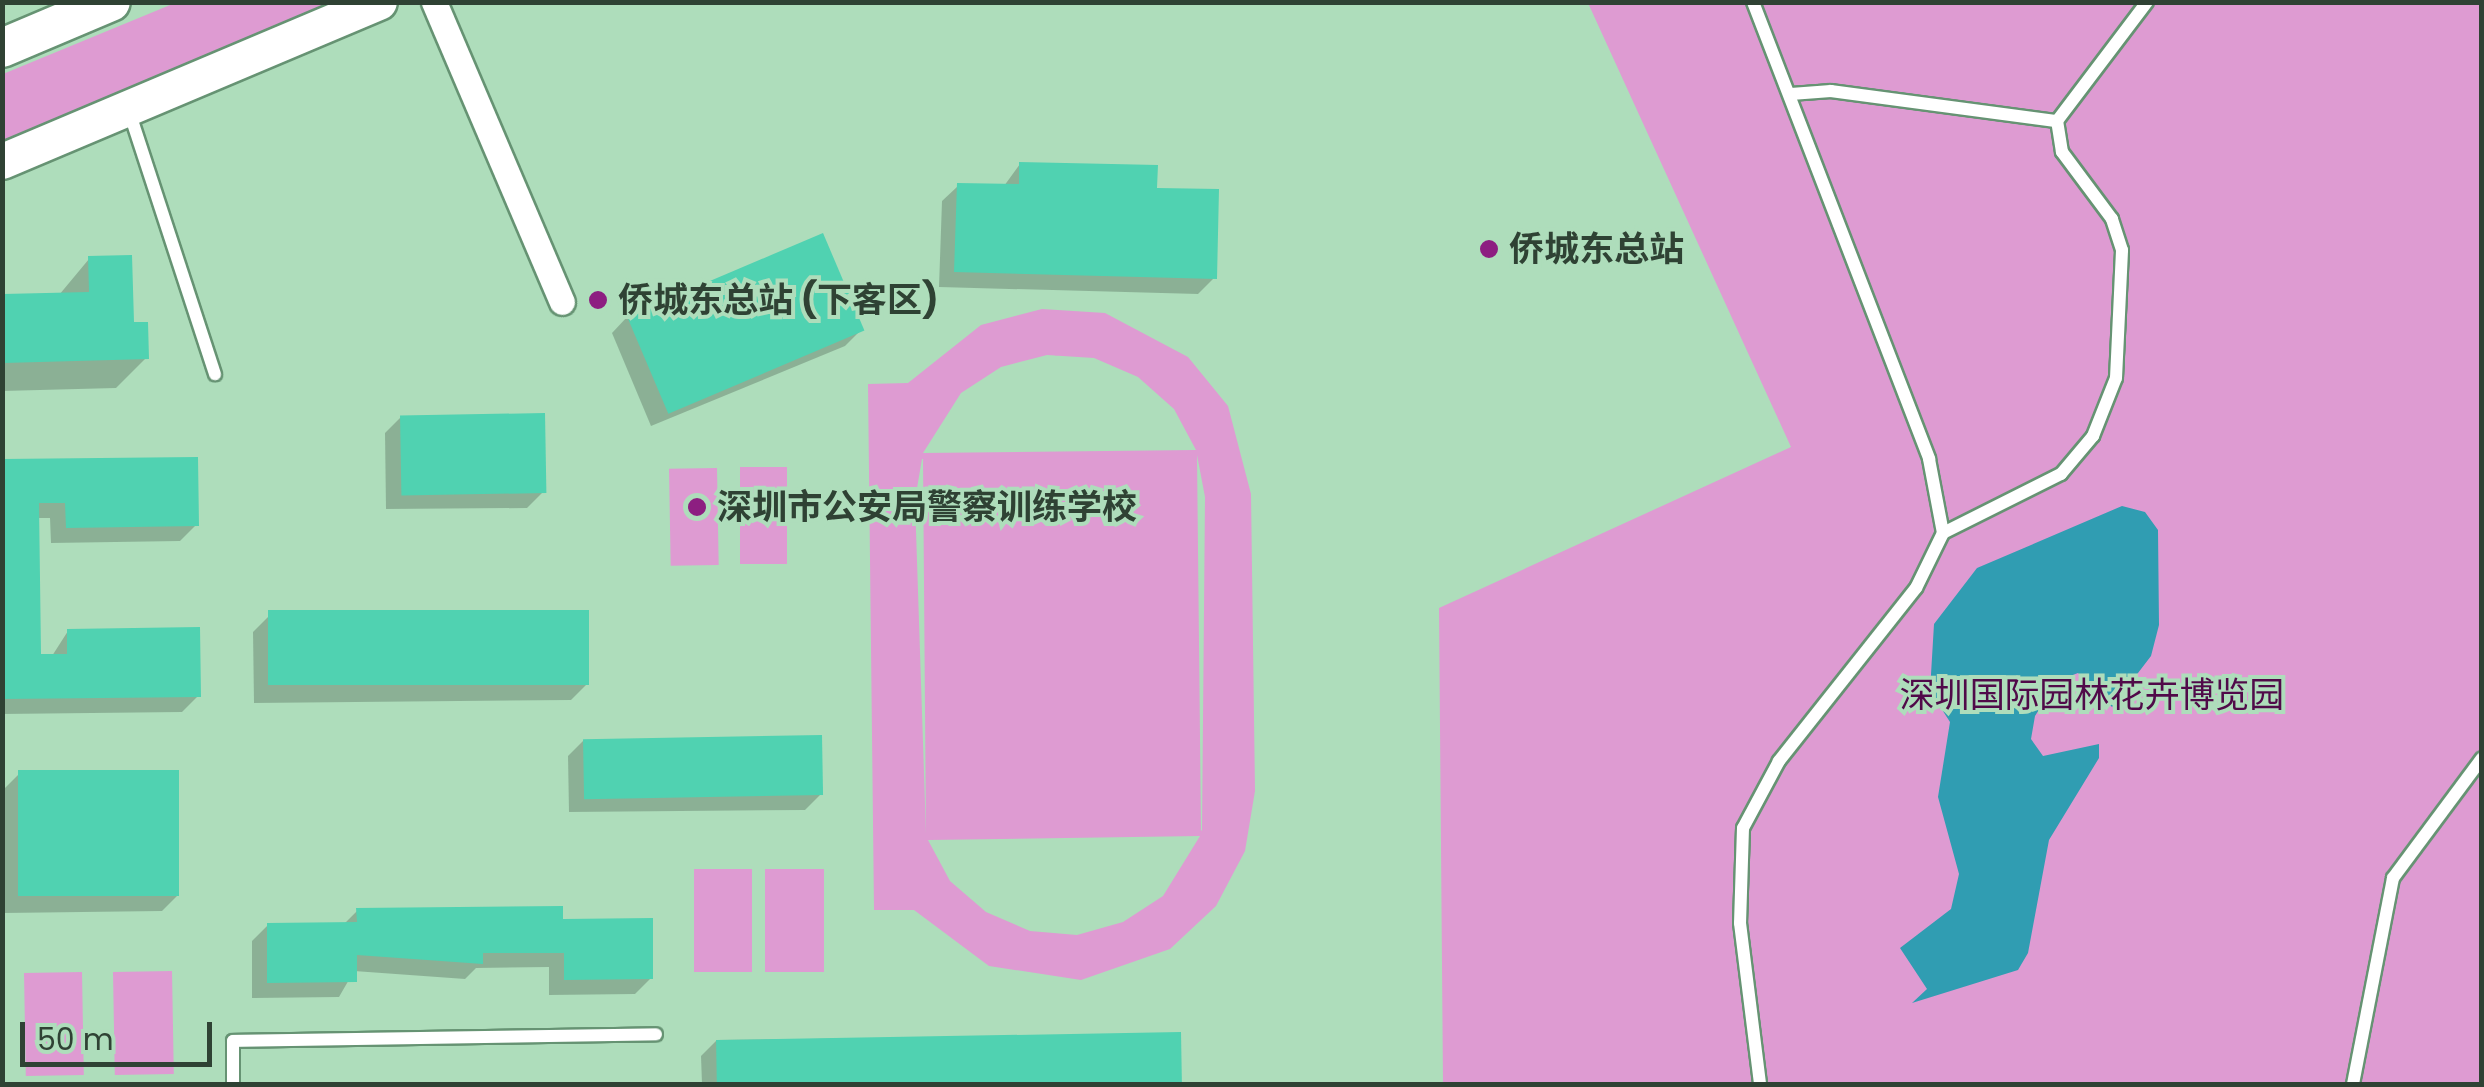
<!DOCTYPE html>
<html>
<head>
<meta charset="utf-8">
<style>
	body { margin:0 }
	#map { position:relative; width:2484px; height:1087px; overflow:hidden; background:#aeddbb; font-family:Poppins,"Noto Sans SC",sans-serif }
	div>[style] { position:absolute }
	.green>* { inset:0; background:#de9bd2; transform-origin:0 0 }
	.water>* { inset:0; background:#309db2 }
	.shadow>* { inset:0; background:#0003 }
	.building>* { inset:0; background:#50d2b1; transform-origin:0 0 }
	.roads { filter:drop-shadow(2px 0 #669373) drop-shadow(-2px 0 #669373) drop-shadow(0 2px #669373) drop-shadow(0 -2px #669373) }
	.service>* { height:12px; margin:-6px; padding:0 6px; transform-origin:6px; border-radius:6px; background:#fff }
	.minor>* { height:25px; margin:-12.5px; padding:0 12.5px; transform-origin:12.5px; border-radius:12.5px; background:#fff }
	.secondary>* { height:35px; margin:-17.5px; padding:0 17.5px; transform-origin:17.5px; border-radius:17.5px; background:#fff }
	.primary>* { height:38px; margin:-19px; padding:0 19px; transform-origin:19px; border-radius:19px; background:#fff }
	.dots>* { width:28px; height:28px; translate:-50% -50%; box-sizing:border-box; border:5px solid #aeddbb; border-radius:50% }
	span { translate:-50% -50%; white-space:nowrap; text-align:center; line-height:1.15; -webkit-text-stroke:8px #aeddbb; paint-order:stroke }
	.poi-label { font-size:35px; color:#2f4234; font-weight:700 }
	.left { translate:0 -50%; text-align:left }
	.park-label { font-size:35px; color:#500a49 }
	.frame { position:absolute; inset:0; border:5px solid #2f4234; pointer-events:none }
	.scale { position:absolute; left:20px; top:1022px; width:192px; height:45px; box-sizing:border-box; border:5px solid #2f4234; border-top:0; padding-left:12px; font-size:30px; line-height:35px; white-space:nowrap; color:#2f4234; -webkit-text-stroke:8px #aeddbb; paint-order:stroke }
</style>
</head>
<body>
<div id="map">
	<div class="green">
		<div style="clip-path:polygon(175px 3px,352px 3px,3px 148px,3px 74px)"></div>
		<div style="clip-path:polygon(1588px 3px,2481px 3px,2481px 1084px,1443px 1084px,1439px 608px,1791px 447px)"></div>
		<div style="clip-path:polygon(evenodd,1042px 309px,1105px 313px,1188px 357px,1228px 406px,1251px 494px,1255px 791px,1245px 851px,1216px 906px,1170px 949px,1081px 980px,989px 966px,914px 910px,874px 910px,868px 384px,908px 383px,981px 325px,1042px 309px,1047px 355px,1094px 358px,1138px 377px,1174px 409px,1196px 450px,923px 453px,961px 393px,1001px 367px,1047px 355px,1042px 309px,1197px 455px,1205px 497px,1202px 831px,1201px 830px,1197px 455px,1042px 309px,922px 459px,923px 459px,926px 834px,915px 500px,922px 459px,1042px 309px,1200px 836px,1163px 896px,1123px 922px,1077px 935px,1030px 931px,986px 912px,950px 881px,928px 840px,1200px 836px)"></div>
		<div style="left:740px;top:467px;width:47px;height:97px"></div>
		<div style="left:717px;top:468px;width:97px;height:48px;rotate:89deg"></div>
		<div style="left:694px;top:869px;width:58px;height:103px"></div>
		<div style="left:765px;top:869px;width:59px;height:103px"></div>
		<div style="left:172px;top:971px;width:103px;height:59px;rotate:89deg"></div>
		<div style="left:82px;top:972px;width:103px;height:58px;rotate:89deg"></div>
	</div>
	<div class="water">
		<div style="clip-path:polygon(2122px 506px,2145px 512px,2158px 530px,2159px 625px,2151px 656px,2112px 707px,2078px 673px,2057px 681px,2035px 716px,2031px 739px,2043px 756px,2099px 744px,2099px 758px,2049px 840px,2028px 953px,2018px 970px,1912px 1003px,1927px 989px,1900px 948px,1951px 909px,1959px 874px,1938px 797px,1950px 722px,1930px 691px,1934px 624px,1977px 568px)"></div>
	</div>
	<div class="shadow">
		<div style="clip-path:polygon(1020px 164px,1155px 190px,1214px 278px,1198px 294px,939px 287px,942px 201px,958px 186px,1004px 186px)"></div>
		<div style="clip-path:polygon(89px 259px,146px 358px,116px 388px,2px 391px,2px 297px,59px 295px)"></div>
		<div style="clip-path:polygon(627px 317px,861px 330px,845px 346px,651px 426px,612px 333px)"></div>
		<div style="clip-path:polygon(401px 417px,543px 492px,527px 508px,386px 509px,385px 433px)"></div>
		<div style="clip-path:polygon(2px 461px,196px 525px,180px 541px,51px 543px,50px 518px,37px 518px,38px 656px,52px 656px,68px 631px,198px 696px,182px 712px,2px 714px)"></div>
		<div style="clip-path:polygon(269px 616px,587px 684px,571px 700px,254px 703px,253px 632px)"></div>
		<div style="clip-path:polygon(584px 740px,821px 794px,805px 810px,569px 812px,568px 756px)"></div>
		<div style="clip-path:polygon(19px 774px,178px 895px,162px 911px,4px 913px,3px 790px)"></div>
		<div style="clip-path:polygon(357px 911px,561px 922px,651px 978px,635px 994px,549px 995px,549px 967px,476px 968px,465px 979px,354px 971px,339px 997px,252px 998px,252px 941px,268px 925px,344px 924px)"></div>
		<div style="clip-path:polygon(1179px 1035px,1180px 1084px,702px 1084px,701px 1056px,717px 1040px)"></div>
	</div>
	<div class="building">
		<div style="clip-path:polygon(1019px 162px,1158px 165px,1157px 188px,1219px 189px,1217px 279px,954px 272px,957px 183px,1019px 184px)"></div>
		<div style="left:823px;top:233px;width:106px;height:213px;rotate:67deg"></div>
		<div style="clip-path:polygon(132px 255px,134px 322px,148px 322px,149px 359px,3px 363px,3px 294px,89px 292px,88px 256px)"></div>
		<div style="left:545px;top:413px;width:80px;height:145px;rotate:89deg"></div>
		<div style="clip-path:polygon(198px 457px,199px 526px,66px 528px,65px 503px,39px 503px,41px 654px,67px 654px,67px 629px,200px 627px,201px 697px,2px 699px,2px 459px)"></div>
		<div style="left:589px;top:610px;width:75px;height:321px;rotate:90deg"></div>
		<div style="left:822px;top:735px;width:60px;height:239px;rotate:89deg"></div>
		<div style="left:179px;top:770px;width:126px;height:161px;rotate:90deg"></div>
		<div style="clip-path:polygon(563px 906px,563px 919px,653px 918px,653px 979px,564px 980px,564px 953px,483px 953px,483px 964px,357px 955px,357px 982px,267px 983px,267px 923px,357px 922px,356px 908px)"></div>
		<div style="left:1181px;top:1032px;width:52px;height:465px;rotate:89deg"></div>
	</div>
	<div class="roads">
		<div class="service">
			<div style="left:1753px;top:2px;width:490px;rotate:68.9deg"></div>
			<div style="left:1929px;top:459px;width:75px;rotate:79.3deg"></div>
			<div style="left:1943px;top:533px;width:61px;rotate:116.1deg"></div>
			<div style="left:1916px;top:588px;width:221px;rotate:128.4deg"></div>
			<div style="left:1779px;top:761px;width:76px;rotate:118.2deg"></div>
			<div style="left:1743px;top:828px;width:95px;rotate:91.8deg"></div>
			<div style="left:1740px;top:923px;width:162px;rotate:82.9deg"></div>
			<div style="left:1791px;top:94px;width:40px;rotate:-4.3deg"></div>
			<div style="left:1831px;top:91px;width:228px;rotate:7.6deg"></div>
			<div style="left:129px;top:111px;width:277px;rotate:71.9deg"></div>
			<div style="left:1943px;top:533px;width:132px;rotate:-26.6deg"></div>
			<div style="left:2061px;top:474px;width:50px;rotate:-49.9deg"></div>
			<div style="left:2093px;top:436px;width:62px;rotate:-68.4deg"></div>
			<div style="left:2116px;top:378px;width:128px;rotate:-87.3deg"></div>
			<div style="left:2122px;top:250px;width:33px;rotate:-108deg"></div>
			<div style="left:2112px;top:219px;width:84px;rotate:-126.7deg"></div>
			<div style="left:2062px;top:152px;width:31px;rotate:-99deg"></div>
			<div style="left:2057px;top:121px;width:149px;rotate:-52.9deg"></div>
			<div style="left:233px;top:1084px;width:43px;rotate:-90deg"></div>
			<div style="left:233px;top:1041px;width:423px;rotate:-0.9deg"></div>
			<div style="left:2353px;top:1084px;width:210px;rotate:-79deg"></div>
			<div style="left:2393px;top:878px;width:149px;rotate:-53.4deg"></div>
		</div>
		<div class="minor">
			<div style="left:434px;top:2px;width:326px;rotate:66.9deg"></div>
		</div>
		<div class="secondary">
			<div style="left:2px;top:161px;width:409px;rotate:-22.9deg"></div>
		</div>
		<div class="primary">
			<div style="left:2px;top:48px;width:118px;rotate:-22.9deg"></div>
		</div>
	</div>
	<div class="dots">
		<div style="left:1489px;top:249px;background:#8d1e81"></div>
		<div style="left:598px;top:300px;background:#8d1e81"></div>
		<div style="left:697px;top:507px;background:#8d1e81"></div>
	</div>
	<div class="poi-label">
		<span class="left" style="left:1509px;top:249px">侨城东总站</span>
		<span class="left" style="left:618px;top:300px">侨城东总站 (下客区)</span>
		<span class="left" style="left:717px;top:507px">深圳市公安局警察训练学校</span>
	</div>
	<div class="park-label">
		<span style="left:2092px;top:695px">深圳国际园林花卉博览园</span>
	</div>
	<div class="frame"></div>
	<div class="scale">50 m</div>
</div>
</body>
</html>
